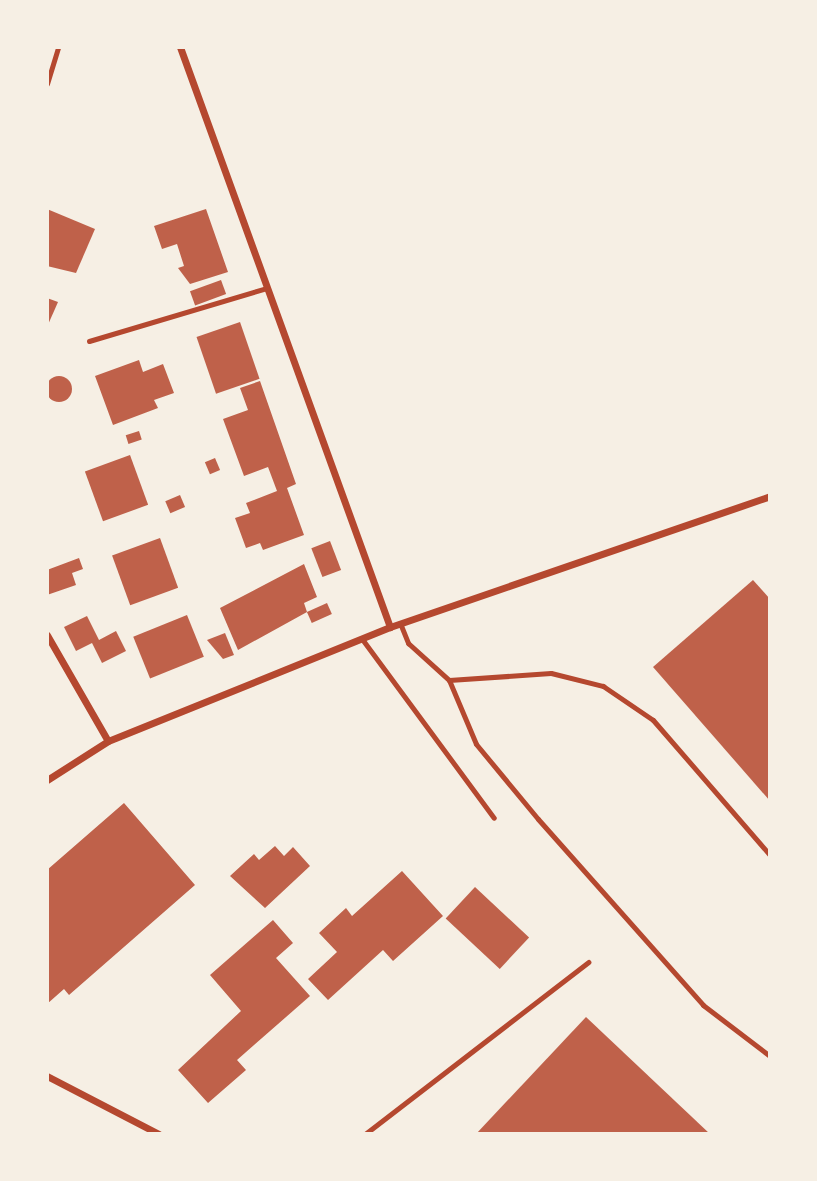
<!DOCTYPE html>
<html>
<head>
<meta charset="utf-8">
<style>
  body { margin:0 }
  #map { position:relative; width:817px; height:1181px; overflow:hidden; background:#f6efe4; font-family:Rubik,sans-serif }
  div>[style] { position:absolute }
  .building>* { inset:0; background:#bf614a; transform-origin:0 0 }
  .round { border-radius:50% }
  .path>* { height:4.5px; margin:-2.25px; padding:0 2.25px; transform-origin:2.25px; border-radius:2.25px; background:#b5482f }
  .service>* { height:5px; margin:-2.5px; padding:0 2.5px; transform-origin:2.5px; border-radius:2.5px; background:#b5482f }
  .minor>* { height:7px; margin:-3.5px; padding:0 3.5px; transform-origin:3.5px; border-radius:3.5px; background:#b5482f }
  span { translate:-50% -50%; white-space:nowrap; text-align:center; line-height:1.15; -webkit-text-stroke:6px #f6efe4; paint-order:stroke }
  .frame { position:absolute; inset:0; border:49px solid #f6efe4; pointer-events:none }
</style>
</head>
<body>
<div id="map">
  <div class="building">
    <div style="clip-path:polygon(47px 209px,95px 229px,76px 273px,47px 266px)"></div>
    <div style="clip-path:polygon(206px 209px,228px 272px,190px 284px,178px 268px,184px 266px,177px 244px,162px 249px,154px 226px)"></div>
    <div style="left:221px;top:280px;width:15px;height:33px;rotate:70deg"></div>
    <div style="clip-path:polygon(47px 298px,58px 302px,47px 327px)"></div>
    <div style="left:240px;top:322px;width:60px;height:46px;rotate:71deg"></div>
    <div style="clip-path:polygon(139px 360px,143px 372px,163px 364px,174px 393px,154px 400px,158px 408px,113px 425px,95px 376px)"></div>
    <div class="round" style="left:46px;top:376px;width:26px;height:26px"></div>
    <div style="clip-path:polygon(260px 381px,296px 484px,287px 488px,304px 535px,263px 550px,260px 543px,246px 548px,235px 518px,250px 513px,246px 503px,277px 491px,268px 467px,244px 476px,223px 419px,248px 410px,240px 388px)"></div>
    <div style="left:139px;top:431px;width:9px;height:14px;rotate:72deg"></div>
    <div style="left:130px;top:455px;width:53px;height:48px;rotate:70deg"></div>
    <div style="left:215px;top:458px;width:13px;height:11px;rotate:67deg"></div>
    <div style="left:180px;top:495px;width:13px;height:16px;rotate:67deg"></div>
    <div style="left:160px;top:538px;width:53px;height:51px;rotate:70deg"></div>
    <div style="left:330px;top:541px;width:31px;height:20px;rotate:69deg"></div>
    <div style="clip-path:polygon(79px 558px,83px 569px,72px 573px,76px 585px,47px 595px,47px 570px)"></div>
    <div style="clip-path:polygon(304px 564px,317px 597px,304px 603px,307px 612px,238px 650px,220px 608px)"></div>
    <div style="clip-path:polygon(753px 580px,770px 599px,770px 801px,653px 667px)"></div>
    <div style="left:327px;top:603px;width:12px;height:22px;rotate:66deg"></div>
    <div style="left:187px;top:615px;width:45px;height:58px;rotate:68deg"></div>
    <div style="clip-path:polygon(87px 616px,99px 640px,116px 631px,126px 651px,102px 663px,92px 643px,76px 651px,64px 627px)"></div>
    <div style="clip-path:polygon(225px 633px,234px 655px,223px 659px,207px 640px)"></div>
    <div style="clip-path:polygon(124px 803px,195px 885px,69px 995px,64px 989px,47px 1004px,47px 870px)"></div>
    <div style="clip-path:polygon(275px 846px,284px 856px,293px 847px,310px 866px,265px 908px,230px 876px,254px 854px,259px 860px)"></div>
    <div style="clip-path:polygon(402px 871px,443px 916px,393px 961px,383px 950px,328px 1000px,308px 979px,337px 952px,319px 933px,346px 908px,352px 916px)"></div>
    <div style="left:475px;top:887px;width:74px;height:43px;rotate:43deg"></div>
    <div style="clip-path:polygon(273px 920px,293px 943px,276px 958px,310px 996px,237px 1060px,246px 1070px,208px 1103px,178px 1070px,241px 1011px,210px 975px)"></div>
    <div style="clip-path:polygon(586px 1017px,710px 1134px,476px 1134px)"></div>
  </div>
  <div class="path">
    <div style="left:47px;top:84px;width:39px;rotate:-73deg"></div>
  </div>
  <div class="service">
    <div style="left:89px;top:341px;width:186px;rotate:-16.6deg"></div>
    <div style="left:400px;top:623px;width:22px;rotate:68deg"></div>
    <div style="left:408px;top:643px;width:55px;rotate:42.1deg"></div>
    <div style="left:449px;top:680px;width:69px;rotate:67.1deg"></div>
    <div style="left:476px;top:744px;width:97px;rotate:50.4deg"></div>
    <div style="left:538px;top:819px;width:249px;rotate:48.4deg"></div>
    <div style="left:703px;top:1005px;width:84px;rotate:37.3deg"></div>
    <div style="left:362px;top:639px;width:222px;rotate:53.6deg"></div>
    <div style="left:449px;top:680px;width:102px;rotate:-3.9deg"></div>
    <div style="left:551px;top:673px;width:54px;rotate:14deg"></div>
    <div style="left:603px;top:686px;width:60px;rotate:34.2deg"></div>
    <div style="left:653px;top:720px;width:179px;rotate:49.1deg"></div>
    <div style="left:365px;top:1134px;width:282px;rotate:-37.6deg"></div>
  </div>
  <div class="minor">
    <div style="left:180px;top:47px;width:617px;rotate:70.1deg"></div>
    <div style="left:47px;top:635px;width:122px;rotate:60.1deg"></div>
    <div style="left:47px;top:780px;width:72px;rotate:-32.6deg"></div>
    <div style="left:108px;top:741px;width:304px;rotate:-22deg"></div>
    <div style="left:390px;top:627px;width:402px;rotate:-19deg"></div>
    <div style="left:47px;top:1076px;width:126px;rotate:27.4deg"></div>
  </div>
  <div class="frame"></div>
</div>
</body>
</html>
